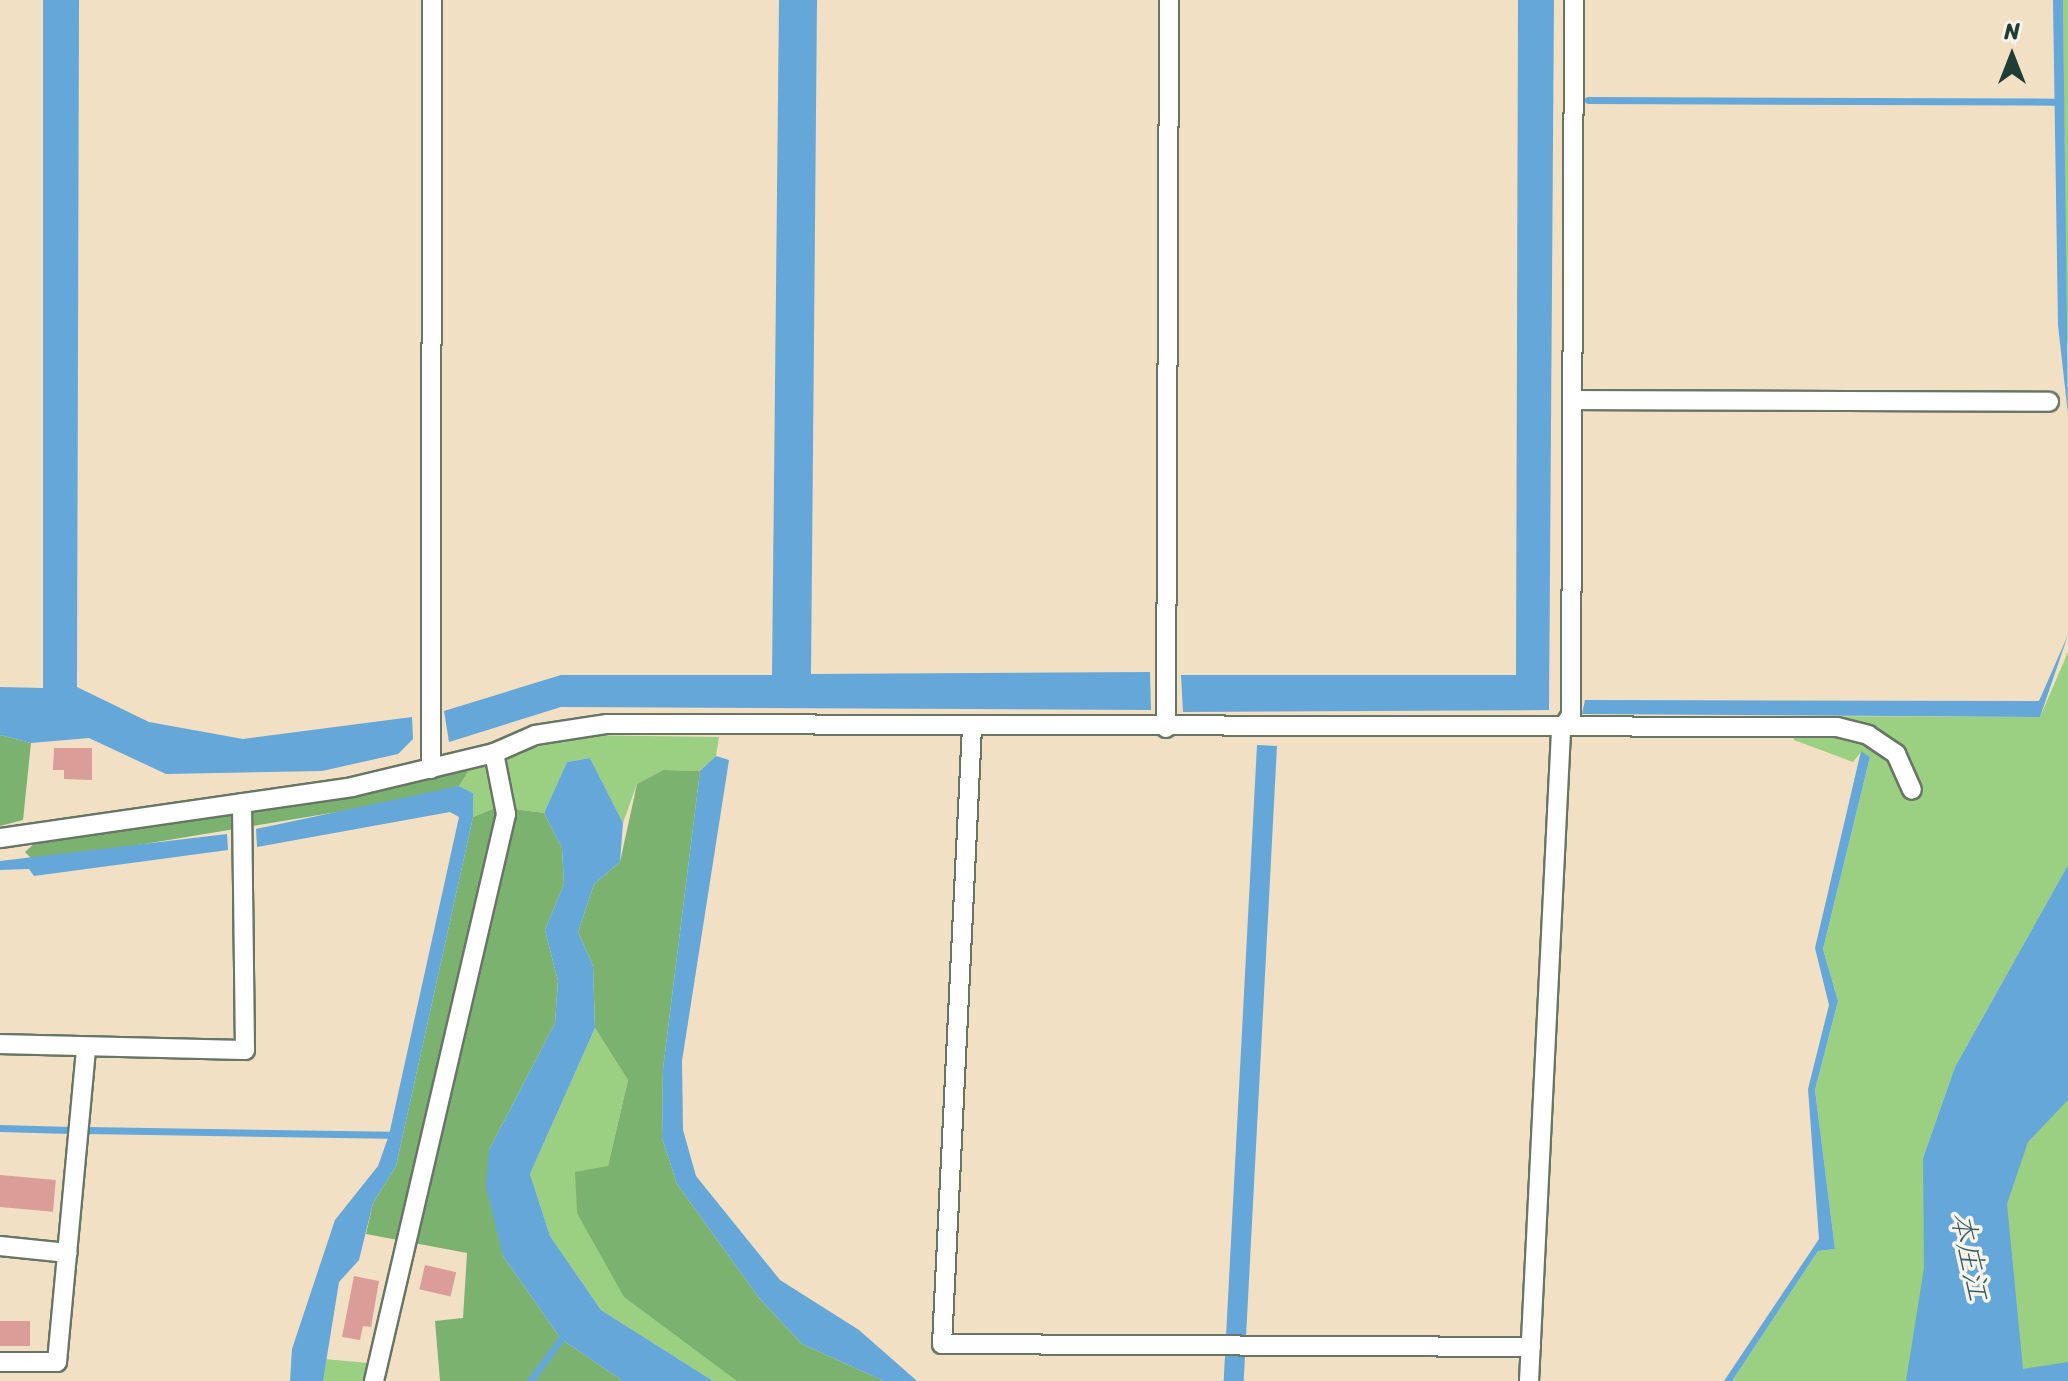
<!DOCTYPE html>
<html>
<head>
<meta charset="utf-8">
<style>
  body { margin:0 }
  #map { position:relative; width:2068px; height:1381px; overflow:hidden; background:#f1e0c4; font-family:Sriracha,"Klee One",sans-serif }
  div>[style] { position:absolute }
  .green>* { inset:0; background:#9bd082 }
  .forest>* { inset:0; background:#7cb270 }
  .water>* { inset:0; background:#64a7d8; transform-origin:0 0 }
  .stream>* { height:7px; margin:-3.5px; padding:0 3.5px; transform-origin:3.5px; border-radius:3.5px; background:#64a7d8 }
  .building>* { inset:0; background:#db9d97; transform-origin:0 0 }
  .roads { filter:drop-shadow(2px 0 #687666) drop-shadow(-2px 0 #687666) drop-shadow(0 2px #687666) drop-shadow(0 -2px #687666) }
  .minor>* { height:18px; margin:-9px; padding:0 9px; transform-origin:9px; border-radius:9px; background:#fff }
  span { translate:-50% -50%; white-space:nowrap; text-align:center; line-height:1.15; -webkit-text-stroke:7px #f7f3e8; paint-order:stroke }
  .water-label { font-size:30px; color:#345d65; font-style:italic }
  .north { position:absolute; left:1972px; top:16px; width:80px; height:80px; -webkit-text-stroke:6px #f7f3e8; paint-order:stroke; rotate:0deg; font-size:22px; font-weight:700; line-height:32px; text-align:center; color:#1f3d34 }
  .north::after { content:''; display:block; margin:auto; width:28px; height:36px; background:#1f3d34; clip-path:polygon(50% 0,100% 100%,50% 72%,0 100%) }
</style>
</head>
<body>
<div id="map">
  <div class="green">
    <div style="clip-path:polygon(2063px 0,2068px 0,2068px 347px,2066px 330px)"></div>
    <div style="clip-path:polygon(2068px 652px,2068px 865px,1955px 1067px,1923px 1158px,1933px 1381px,1732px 1381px,1818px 1251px,1835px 1249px,1815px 1090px,1838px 1001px,1823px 949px,1870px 757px,1861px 752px,1853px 762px,1794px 740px,1792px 716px,2040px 717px)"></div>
    <div style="clip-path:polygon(576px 735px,719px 737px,716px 756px,700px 771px,663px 770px,637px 784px,623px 823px,590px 758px,567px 762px,544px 813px,498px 807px,473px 817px,473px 793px,459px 786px,471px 767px)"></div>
    <div style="clip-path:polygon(595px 1028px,628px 1080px,608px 1166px,737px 1381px,713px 1381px,601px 1310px,550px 1236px,530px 1174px)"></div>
    <div style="clip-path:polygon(2068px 1056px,2068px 1370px,2003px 1381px,1987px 1198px)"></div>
    <div style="clip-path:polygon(324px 1359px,368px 1363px,363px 1381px,323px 1381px)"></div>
  </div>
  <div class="forest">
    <div style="clip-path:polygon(0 735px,31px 743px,23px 820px,0 826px)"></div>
    <div style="clip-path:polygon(471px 767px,459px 786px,410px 800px,35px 862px,25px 852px,37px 841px,405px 785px)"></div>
    <div style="clip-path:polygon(663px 770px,700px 771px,663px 1069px,662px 1138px,677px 1184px,759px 1298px,802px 1344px,884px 1381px,737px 1381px,624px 1297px,577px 1213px,575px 1172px,608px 1166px,628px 1080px,595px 1028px,593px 966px,578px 932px,594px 884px,620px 862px,637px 784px)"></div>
    <div style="clip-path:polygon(498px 807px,544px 813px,562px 848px,564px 884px,545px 930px,558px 981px,555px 1023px,489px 1150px,503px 1256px,561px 1339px,623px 1381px,440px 1381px,435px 1321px,463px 1318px,467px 1253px,366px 1234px,373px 1203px,396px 1166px,473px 817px)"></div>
  </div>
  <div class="water">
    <div style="clip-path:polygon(43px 0,79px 0,77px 687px,149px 722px,243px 739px,412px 717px,413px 739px,398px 754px,322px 771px,166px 774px,89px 738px,31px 743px,0 735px,0 687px,43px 688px)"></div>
    <div style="clip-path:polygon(779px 0,817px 0,811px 674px,1150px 672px,1151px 710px,561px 707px,449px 742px,444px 711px,561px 675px,772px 675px)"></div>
    <div style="clip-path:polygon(1518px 0,1554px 0,1549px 710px,1183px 712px,1181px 675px,1516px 675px)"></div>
    <div style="clip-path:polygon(2053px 0,2063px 0,2068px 414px,2058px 325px)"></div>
    <div style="clip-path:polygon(2068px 635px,2040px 717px,1582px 714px,1585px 700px,2039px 701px)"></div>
    <div style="left:1257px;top:745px;width:20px;height:637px;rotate:3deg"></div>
    <div style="clip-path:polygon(1861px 751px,1870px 757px,1823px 949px,1838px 1001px,1815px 1090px,1835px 1249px,1818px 1251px,1732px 1381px,1724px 1381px,1819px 1239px,1808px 1089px,1829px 1005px,1815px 948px)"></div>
    <div style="clip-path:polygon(716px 756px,729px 760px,682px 1061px,683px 1130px,696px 1176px,780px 1280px,859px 1330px,917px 1381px,884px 1381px,802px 1344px,759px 1298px,677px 1184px,662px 1138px,663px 1069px,700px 771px)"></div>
    <div style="clip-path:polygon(590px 758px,623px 823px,620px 862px,594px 884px,578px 932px,593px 966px,595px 1028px,530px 1174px,550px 1236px,601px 1310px,713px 1381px,623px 1381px,561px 1339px,503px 1256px,486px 1187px,489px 1150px,555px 1023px,558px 981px,545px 930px,564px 884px,562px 848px,544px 813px,567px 762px)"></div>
    <div style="clip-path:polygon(459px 786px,473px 793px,473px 817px,396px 1166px,373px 1203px,359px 1260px,339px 1282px,323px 1381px,290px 1381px,292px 1349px,335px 1220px,378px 1166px,389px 1135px,459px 817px,450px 812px,257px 847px,256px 829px)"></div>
    <div style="clip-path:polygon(227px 834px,228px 850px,34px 876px,29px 869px,0 870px,0 861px)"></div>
    <div style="clip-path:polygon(2068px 865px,2068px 1100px,2028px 1142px,2007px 1204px,2023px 1369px,2068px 1362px,2068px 1381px,1906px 1381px,1924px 1268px,1923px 1158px,1955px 1067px)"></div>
  </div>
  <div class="stream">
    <div style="left:1588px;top:100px;width:466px;rotate:0.2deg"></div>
    <div style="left:0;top:1128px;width:71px;rotate:1.6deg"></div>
    <div style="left:86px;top:1130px;width:303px;rotate:0.9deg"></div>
    <div style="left:530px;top:1381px;width:52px;rotate:-53.6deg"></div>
  </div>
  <div class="building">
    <div style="clip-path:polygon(54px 748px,92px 748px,92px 780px,64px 779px,64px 770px,53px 770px)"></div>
    <div style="left:0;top:1175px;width:56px;height:32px;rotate:5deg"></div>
    <div style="left:425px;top:1265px;width:32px;height:25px;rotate:13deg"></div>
    <div style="clip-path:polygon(354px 1276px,379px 1281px,371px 1327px,363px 1326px,360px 1340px,342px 1337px)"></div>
    <div style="left:0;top:1321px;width:30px;height:25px"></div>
  </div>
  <div class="roads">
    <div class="minor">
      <div style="left:1572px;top:400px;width:477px;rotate:0.2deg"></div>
      <div style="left:972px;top:727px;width:618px;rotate:92.78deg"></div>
      <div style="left:942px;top:1344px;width:589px;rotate:0.29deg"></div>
      <div style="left:1166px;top:728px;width:728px;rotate:-89.76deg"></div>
      <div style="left:431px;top:769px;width:769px;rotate:-89.93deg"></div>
      <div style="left:0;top:838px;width:356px;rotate:-8.2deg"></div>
      <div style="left:352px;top:787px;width:146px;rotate:-13.5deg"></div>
      <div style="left:494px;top:753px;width:45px;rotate:-23.7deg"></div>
      <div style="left:535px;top:735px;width:73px;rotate:-8.7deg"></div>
      <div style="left:607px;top:724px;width:1230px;rotate:0.14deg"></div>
      <div style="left:1837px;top:727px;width:32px;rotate:14deg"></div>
      <div style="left:1868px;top:735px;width:34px;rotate:34deg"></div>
      <div style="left:1896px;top:754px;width:39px;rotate:66deg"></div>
      <div style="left:0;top:1044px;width:245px;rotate:1.4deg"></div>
      <div style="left:245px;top:1050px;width:247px;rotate:-90.7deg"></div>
      <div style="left:0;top:1246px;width:68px;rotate:5.9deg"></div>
      <div style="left:0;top:1362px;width:57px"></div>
      <div style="left:57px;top:1362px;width:315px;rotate:-84.7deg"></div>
      <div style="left:374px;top:1381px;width:582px;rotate:-76.89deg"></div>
      <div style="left:506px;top:814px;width:62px;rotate:-101.1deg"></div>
      <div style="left:1529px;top:1381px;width:651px;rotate:-87.18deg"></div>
      <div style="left:1561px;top:731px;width:19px;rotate:-58deg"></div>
      <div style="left:1571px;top:715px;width:715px;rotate:-89.76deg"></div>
    </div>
  </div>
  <div class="water-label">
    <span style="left:1970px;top:1256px;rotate:79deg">本庄江</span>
  </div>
  <div class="north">N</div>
</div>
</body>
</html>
